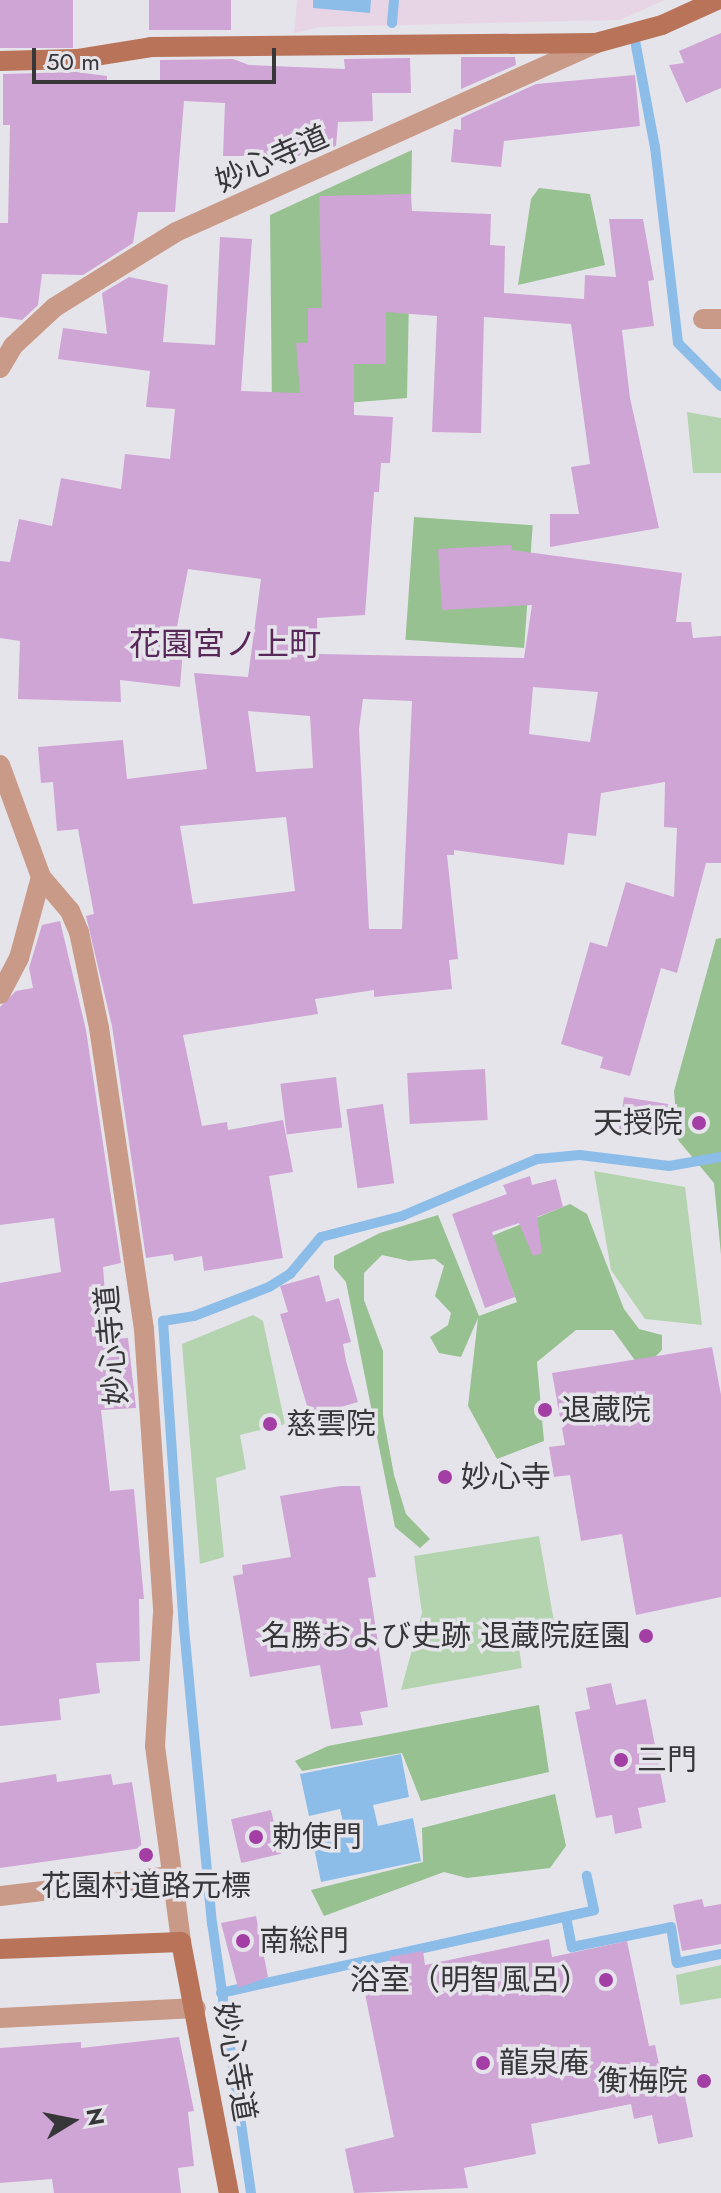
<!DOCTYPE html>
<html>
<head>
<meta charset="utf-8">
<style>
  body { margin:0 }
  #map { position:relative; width:721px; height:2193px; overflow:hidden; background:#e6e4eb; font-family:Jost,"Noto Sans JP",sans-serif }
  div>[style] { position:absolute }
  .education>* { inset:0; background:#e7d5e6 }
  .green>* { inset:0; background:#b4d3af }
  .forest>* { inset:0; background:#97c191; transform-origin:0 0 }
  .water>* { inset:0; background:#8cbde8 }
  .stream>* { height:10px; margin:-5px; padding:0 5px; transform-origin:5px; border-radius:5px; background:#8cbde8 }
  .building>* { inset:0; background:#cfa5d5; transform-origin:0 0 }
  .street>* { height:20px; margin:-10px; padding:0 10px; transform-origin:10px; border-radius:10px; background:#c99a87 }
  .secondary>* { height:20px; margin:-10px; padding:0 10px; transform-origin:10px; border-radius:10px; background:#b87358 }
  .dots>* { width:22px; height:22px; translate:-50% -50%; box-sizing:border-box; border:4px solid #e6e4eb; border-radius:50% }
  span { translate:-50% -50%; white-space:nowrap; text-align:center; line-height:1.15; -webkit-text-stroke:7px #e6e4eb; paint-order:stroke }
  .street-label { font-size:30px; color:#373639 }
  .poi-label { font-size:30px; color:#373639 }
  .right { translate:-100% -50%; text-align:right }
  .left { translate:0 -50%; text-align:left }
  .neighbourhood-label { font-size:32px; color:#582859 }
  .north { position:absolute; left:32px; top:2081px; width:80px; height:80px; -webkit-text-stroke:6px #e6e4eb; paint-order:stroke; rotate:80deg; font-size:22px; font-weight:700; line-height:32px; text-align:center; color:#373639 }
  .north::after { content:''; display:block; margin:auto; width:28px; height:36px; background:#373639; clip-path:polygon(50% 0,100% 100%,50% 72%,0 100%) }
  .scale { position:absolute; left:32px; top:48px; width:244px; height:36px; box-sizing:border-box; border:4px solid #373639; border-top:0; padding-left:10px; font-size:24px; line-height:28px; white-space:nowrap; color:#373639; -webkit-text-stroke:6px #e6e4eb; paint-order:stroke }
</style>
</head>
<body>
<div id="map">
  <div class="education">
    <div style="clip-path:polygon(297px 0,665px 0,620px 20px,320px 27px,294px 33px)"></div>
  </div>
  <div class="green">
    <div style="clip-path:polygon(687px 412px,721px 418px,721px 473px,693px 473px)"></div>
    <div style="clip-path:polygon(594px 1171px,685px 1187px,702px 1325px,645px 1319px,611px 1270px)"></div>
    <div style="clip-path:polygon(253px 1315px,263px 1321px,285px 1424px,240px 1435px,246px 1469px,216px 1478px,224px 1557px,200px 1564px,182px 1344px)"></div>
    <div style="clip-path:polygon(539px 1536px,557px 1639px,519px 1647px,522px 1668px,401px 1690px,422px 1613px,414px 1556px)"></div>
    <div style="clip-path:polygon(721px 1965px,721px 1998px,680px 2005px,676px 1975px)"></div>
  </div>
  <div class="forest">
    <div style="clip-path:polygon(412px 150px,407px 398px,272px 409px,270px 215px)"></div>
    <div style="clip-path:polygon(539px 188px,590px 194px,605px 265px,518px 285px,531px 199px)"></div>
    <div style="left:414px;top:517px;width:119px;height:123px;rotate:4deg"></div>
    <div style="clip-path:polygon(721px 938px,721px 1255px,714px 1183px,678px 1140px,674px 1091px,716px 939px)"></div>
    <div style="clip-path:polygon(570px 1204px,587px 1214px,624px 1309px,639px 1329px,662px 1335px,662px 1350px,642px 1370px,613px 1330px,576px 1330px,537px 1362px,544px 1441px,497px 1459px,468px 1406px,478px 1318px,461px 1357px,439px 1353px,430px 1337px,448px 1325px,451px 1313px,435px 1296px,444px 1266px,435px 1259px,409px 1261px,382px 1255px,364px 1273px,364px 1300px,383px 1351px,383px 1415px,394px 1475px,406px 1514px,430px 1539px,420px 1548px,395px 1527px,346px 1282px,334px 1268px,334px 1256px,380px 1233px,438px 1215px,479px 1316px,517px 1302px,492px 1236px)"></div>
    <div style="clip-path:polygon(539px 1705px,549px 1772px,421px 1801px,402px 1753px,302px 1771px,295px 1761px,328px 1746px)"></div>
    <div style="clip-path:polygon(555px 1794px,566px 1846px,550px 1868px,467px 1878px,444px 1872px,324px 1916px,311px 1890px,423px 1862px,422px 1828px)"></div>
  </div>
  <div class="water">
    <div style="clip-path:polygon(313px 0,371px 0,370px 13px,313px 8px)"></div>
    <div style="clip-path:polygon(401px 1754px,409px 1797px,373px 1805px,378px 1826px,413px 1818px,421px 1861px,321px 1882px,312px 1838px,345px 1831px,340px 1809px,309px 1816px,300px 1774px)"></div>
  </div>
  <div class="stream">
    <div style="left:392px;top:23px;width:23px;rotate:-85deg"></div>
    <div style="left:633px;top:30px;width:119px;rotate:79.4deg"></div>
    <div style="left:655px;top:147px;width:197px;rotate:83.3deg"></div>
    <div style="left:678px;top:343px;width:61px;rotate:45deg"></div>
    <div style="left:566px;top:1917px;width:31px;rotate:79deg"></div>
    <div style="left:572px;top:1947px;width:101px;rotate:-11.4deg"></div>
    <div style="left:671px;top:1927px;width:36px;rotate:81deg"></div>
    <div style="left:677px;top:1963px;width:45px;rotate:-11.6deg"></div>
    <div style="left:221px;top:1993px;width:382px;rotate:-12.5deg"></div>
    <div style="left:594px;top:1910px;width:35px;rotate:-102deg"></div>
    <div style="left:251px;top:2193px;width:272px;rotate:-98.2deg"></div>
    <div style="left:212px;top:1924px;width:296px;rotate:-95.4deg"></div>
    <div style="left:184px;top:1629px;width:309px;rotate:-93.9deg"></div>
    <div style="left:163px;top:1321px;width:31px;rotate:-9deg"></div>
    <div style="left:194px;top:1316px;width:80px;rotate:-21.1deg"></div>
    <div style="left:269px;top:1287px;width:25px;rotate:-32deg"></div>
    <div style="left:290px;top:1274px;width:48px;rotate:-50deg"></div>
    <div style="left:321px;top:1237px;width:84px;rotate:-14.5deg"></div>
    <div style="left:402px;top:1216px;width:147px;rotate:-22.9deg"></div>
    <div style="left:537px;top:1159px;width:43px;rotate:-5.3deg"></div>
    <div style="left:580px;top:1155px;width:90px;rotate:7deg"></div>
    <div style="left:669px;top:1166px;width:53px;rotate:-9.8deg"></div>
  </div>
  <div class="building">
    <div style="left:0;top:0;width:73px;height:48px"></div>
    <div style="left:149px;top:0;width:82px;height:30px"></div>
    <div style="clip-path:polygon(721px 33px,721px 88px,686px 103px,669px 65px,684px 63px,679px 51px)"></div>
    <div style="clip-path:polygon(461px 57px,515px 57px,516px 65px,461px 89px)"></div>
    <div style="clip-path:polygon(410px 58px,411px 93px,372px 93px,373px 121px,338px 122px,336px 146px,313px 156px,223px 156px,225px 103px,184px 101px,175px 212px,138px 212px,133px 243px,83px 275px,42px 274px,38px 305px,22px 320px,0 317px,0 223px,8px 223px,10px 125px,3px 125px,3px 74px,76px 72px,107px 76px,107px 83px,160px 84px,160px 60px,233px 59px,249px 65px,345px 69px,344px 59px)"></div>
    <div style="clip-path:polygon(635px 75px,640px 126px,504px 141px,501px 167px,451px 162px,454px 129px,461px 130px,461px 118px,536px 84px)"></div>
    <div style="clip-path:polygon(evenodd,411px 194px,412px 211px,491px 214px,490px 245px,505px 246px,504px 293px,584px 299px,585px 275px,616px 277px,609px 219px,643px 219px,654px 280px,648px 281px,654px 326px,622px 330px,630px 398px,659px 528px,550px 547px,550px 514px,579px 514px,571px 467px,590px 464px,571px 324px,484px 317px,481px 433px,432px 432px,437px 316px,386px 312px,386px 364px,354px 364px,354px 415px,393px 417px,390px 463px,381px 463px,379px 492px,374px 492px,365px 615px,317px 618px,318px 654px,524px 658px,532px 605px,442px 610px,438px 549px,511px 545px,512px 550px,682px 573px,676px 622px,691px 622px,693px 638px,721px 636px,721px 863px,706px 863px,677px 973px,661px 968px,630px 1076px,600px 1068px,603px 1057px,561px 1044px,590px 942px,607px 947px,626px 882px,674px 897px,677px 828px,664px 827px,665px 782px,601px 793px,596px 836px,568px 833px,564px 865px,454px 850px,454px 855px,447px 855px,458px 959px,449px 960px,452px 989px,374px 997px,374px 990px,315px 999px,318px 1014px,183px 1035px,202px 1126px,227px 1122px,228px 1130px,283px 1120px,293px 1172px,269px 1176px,283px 1258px,204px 1271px,202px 1256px,174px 1261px,173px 1254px,146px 1258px,112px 1026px,86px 916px,94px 914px,78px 829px,57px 831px,53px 782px,41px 783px,38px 747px,123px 740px,127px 779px,207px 769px,194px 673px,248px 677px,261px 579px,188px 569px,175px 637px,184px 638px,180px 687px,120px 680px,121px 702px,18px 699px,20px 641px,0 638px,0 561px,10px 562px,19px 519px,52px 526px,61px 478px,121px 489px,125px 454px,170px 459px,175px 409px,146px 407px,150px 371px,58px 359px,63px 328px,107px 334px,102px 293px,129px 277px,168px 285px,163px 342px,215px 345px,220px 237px,252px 239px,241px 391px,300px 393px,296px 343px,308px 343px,308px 308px,322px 308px,319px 196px,411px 194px,533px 687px,598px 692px,590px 742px,529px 734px,533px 687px,411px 194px,363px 699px,412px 701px,402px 929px,369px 929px,359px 729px,363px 699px,411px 194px,248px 711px,310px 716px,313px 768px,256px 772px,248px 711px,411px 194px,286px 817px,295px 891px,193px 904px,180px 826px,286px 817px)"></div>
    <div style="clip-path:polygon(60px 921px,86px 1030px,121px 1263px,103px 1267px,105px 1293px,111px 1339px,128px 1338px,136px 1408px,101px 1410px,110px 1491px,134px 1489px,144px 1599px,139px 1599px,140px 1661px,96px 1663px,100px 1693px,59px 1699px,61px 1720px,0 1726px,0 1283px,61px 1272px,54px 1218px,0 1225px,0 1007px,16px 991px,33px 988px,29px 968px,42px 925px)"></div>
    <div style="left:485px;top:1069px;width:51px;height:78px;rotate:87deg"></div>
    <div style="left:336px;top:1077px;width:51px;height:56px;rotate:83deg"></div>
    <div style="left:624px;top:1097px;width:46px;height:34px;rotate:9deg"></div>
    <div style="left:383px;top:1104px;width:80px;height:37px;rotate:82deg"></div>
    <div style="clip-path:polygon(530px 1176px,532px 1185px,556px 1179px,563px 1207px,537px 1217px,542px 1253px,533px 1256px,519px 1223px,492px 1232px,515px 1297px,485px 1308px,452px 1214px,507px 1194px,503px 1185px)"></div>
    <div style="clip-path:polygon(319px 1275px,326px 1302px,339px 1298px,351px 1342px,343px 1344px,346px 1361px,358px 1402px,310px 1416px,280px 1314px,288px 1312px,280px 1286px)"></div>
    <div style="clip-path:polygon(712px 1347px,721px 1395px,721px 1597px,636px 1615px,622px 1534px,581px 1541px,570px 1475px,554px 1477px,549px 1447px,565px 1445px,552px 1373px)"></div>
    <div style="clip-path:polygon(340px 1486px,360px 1486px,376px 1577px,368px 1578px,388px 1707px,360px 1712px,363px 1725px,331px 1729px,320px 1665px,250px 1677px,233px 1576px,243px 1574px,242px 1565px,291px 1557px,280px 1496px)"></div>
    <div style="clip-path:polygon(611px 1683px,616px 1705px,646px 1699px,666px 1802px,638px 1808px,642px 1828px,615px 1834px,612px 1815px,596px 1818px,575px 1712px,590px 1709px,586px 1688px)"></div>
    <div style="clip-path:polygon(56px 1774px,57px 1782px,111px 1774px,113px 1785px,132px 1782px,142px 1848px,0 1868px,0 1783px)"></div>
    <div style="left:271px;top:1810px;width:45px;height:41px;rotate:77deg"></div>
    <div style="clip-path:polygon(702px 1899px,704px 1907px,721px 1904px,721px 1944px,682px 1951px,673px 1905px)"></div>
    <div style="clip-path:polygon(256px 1916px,268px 1977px,238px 1988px,221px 1923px)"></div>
    <div style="clip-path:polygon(549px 1939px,552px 1957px,627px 1941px,649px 2046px,655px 2045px,662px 2079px,681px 2075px,693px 2137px,658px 2144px,652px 2115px,634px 2119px,631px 2104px,531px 2124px,536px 2154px,464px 2168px,468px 2188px,354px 2193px,345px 2149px,394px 2137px,362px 1979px,392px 1973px,389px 1957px,423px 1951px,425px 1965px)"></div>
    <div style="clip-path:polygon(179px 2037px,194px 2111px,188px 2112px,194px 2166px,178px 2168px,181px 2193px,54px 2193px,52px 2179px,0 2183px,0 2048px,81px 2042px,81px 2048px)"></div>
  </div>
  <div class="street">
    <div style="left:703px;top:319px;width:18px"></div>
    <div style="left:0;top:368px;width:26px;rotate:-59deg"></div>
    <div style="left:13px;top:346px;width:57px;rotate:-42.9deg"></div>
    <div style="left:55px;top:307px;width:142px;rotate:-31.8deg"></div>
    <div style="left:176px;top:232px;width:461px;rotate:-24.2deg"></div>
    <div style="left:0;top:765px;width:119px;rotate:69.9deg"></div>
    <div style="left:41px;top:877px;width:45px;rotate:49.5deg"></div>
    <div style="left:70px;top:911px;width:23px;rotate:67deg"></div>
    <div style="left:79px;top:932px;width:98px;rotate:78.2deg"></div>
    <div style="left:99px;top:1028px;width:305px;rotate:81.5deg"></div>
    <div style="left:144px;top:1330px;width:283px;rotate:86.1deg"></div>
    <div style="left:163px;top:1612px;width:134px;rotate:93.4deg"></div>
    <div style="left:155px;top:1746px;width:198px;rotate:82.4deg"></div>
    <div style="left:0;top:994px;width:41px;rotate:-62.2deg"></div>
    <div style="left:19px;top:958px;width:84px;rotate:-74.8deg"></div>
    <div style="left:0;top:1896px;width:172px;rotate:-6.7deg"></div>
    <div style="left:0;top:2018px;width:196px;rotate:-2.9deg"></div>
  </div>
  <div class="secondary">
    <div style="left:0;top:61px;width:77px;rotate:-1.5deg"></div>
    <div style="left:77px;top:59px;width:75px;rotate:-9.2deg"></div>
    <div style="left:151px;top:47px;width:445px;rotate:-0.5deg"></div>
    <div style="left:596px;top:43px;width:68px;rotate:-15.3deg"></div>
    <div style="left:662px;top:25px;width:60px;rotate:-24.4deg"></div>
    <div style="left:0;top:1949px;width:181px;rotate:-2.2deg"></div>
    <div style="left:181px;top:1942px;width:256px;rotate:79.2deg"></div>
  </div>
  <div class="dots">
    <div style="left:699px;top:1123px;background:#a23ea4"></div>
    <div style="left:545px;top:1410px;background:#a23ea4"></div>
    <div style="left:270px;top:1424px;background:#a23ea4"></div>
    <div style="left:445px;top:1477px;background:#a23ea4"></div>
    <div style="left:646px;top:1636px;background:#a23ea4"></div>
    <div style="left:621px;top:1760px;background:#a23ea4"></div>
    <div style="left:256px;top:1837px;background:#a23ea4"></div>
    <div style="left:146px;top:1855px;background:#a23ea4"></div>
    <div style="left:243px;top:1941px;background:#a23ea4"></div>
    <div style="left:606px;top:1980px;background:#a23ea4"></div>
    <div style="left:483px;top:2063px;background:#a23ea4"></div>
    <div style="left:704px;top:2081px;background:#a23ea4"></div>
  </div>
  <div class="street-label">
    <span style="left:272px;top:159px;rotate:-24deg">妙心寺道</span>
    <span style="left:112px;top:1345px;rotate:-95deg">妙心寺道</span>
    <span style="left:235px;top:2062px;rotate:80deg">妙心寺道</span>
  </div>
  <div class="poi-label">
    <span class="right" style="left:683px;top:1123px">天授院</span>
    <span class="left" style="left:561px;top:1410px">退蔵院</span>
    <span class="left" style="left:286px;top:1424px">慈雲院</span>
    <span class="left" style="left:461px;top:1477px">妙心寺</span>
    <span class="right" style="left:630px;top:1636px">名勝および史跡 退蔵院庭園</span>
    <span class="left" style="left:637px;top:1760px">三門</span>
    <span class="left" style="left:272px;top:1837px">勅使門</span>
    <span style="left:146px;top:1886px">花園村道路元標</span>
    <span class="left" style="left:259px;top:1941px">南総門</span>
    <span class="right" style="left:590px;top:1980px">浴室（明智風呂）</span>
    <span class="left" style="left:499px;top:2063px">龍泉庵</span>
    <span class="right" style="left:688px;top:2081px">衡梅院</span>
  </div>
  <div class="neighbourhood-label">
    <span style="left:225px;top:644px">花園宮ノ上町</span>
  </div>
  <div class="north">N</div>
  <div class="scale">50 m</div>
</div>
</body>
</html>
